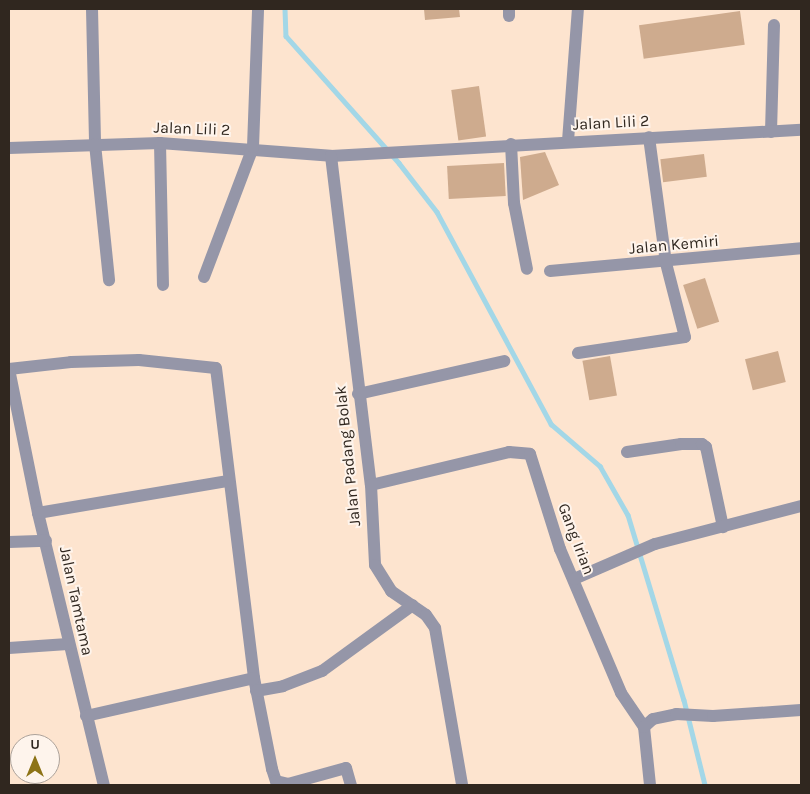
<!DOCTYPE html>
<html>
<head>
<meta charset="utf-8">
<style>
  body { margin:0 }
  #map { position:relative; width:810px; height:794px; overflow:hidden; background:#fde4cf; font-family:Karla,sans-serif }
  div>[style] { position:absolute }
  .stream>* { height:4.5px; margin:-2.25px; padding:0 2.25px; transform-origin:2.25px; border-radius:2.25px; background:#a3d7e7 }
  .building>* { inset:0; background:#ceab8e; transform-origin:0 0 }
  .minor>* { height:12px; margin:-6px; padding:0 6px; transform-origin:6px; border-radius:6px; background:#9596a8 }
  span { translate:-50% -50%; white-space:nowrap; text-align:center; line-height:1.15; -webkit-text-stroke:4px #fef4ec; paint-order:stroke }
  .street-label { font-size:16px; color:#30271f }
  .frame { position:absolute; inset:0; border:10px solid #30271f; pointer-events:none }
  .north { position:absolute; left:10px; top:734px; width:50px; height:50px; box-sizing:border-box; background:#fef4ec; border:1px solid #aca29a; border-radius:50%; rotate:0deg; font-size:14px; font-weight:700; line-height:20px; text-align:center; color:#30271f }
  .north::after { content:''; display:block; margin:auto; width:18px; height:22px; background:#8d7316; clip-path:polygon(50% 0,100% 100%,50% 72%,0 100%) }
</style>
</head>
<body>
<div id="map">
  <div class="stream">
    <div style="left:285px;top:9px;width:27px;rotate:88deg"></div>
    <div style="left:286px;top:36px;width:170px;rotate:48.3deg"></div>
    <div style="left:399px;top:163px;width:62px;rotate:52.2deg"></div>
    <div style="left:437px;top:212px;width:241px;rotate:61.7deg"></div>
    <div style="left:551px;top:424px;width:65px;rotate:40.6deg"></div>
    <div style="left:600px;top:466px;width:56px;rotate:60.3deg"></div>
    <div style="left:628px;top:515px;width:193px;rotate:73.2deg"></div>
    <div style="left:684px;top:700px;width:88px;rotate:76.1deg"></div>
  </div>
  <div class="building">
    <div style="clip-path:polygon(424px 9px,459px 9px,460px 17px,425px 20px)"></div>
    <div style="left:740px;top:11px;width:34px;height:102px;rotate:82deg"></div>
    <div style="left:479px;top:86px;width:51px;height:28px;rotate:82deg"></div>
    <div style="clip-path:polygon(545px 152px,559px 185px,523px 200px,520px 157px)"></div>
    <div style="left:704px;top:154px;width:23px;height:44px;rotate:83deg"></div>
    <div style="left:504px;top:163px;width:33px;height:57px;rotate:87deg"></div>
    <div style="left:705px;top:278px;width:46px;height:23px;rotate:72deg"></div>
    <div style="left:778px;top:351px;width:32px;height:34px;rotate:76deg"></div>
    <div style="left:610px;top:356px;width:40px;height:28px;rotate:80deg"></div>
  </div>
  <div class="minor">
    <div style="left:92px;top:9px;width:135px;rotate:88.7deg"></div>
    <div style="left:95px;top:144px;width:137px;rotate:84.1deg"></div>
    <div style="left:509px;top:9px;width:7px;rotate:90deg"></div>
    <div style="left:771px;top:132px;width:107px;rotate:-88.4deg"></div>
    <div style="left:568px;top:141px;width:132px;rotate:-85.7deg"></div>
    <div style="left:160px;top:143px;width:142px;rotate:88.8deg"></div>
    <div style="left:511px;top:144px;width:59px;rotate:87.1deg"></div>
    <div style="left:514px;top:203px;width:67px;rotate:78.9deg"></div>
    <div style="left:9px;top:148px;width:151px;rotate:-1.9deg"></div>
    <div style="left:160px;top:143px;width:171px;rotate:4.3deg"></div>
    <div style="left:331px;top:156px;width:471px;rotate:-3.2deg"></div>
    <div style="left:331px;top:156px;width:331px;rotate:83.1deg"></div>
    <div style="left:371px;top:485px;width:80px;rotate:87.1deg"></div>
    <div style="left:375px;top:565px;width:31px;rotate:58deg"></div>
    <div style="left:391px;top:591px;width:42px;rotate:34.4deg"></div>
    <div style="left:426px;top:615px;width:16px;rotate:55deg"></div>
    <div style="left:435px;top:628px;width:159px;rotate:80.2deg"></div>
    <div style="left:550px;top:271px;width:252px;rotate:-5.2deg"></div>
    <div style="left:204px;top:277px;width:139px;rotate:-69.3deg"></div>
    <div style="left:253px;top:147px;width:138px;rotate:-87.9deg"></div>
    <div style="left:578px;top:353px;width:108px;rotate:-8.5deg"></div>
    <div style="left:685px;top:337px;width:76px;rotate:-104.4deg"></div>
    <div style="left:666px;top:263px;width:127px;rotate:-97.7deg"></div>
    <div style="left:9px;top:369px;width:62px;rotate:-6.4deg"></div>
    <div style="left:71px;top:362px;width:68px;rotate:-1.7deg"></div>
    <div style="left:139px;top:360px;width:77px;rotate:5.9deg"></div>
    <div style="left:216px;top:368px;width:312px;rotate:83deg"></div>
    <div style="left:254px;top:678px;width:93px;rotate:78.8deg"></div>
    <div style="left:272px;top:769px;width:13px;rotate:72deg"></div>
    <div style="left:276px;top:781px;width:12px;rotate:14deg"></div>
    <div style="left:288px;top:784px;width:60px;rotate:-15.4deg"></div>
    <div style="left:346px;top:768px;width:18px;rotate:74deg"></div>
    <div style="left:9px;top:369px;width:147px;rotate:78.6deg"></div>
    <div style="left:38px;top:513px;width:280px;rotate:76.4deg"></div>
    <div style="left:358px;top:394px;width:150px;rotate:-12.7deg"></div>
    <div style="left:627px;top:452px;width:55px;rotate:-8.4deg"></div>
    <div style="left:681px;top:444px;width:21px"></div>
    <div style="left:702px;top:444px;width:5px;rotate:37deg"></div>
    <div style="left:706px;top:447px;width:82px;rotate:78deg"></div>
    <div style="left:371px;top:485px;width:142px;rotate:-13.4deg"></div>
    <div style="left:509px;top:452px;width:21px;rotate:5deg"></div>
    <div style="left:530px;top:454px;width:100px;rotate:72.5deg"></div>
    <div style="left:560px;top:549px;width:156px;rotate:67deg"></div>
    <div style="left:621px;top:693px;width:41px;rotate:55.9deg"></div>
    <div style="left:644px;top:727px;width:58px;rotate:84.1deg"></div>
    <div style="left:38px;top:513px;width:193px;rotate:-9.6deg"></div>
    <div style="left:9px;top:542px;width:37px;rotate:-2deg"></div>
    <div style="left:574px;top:579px;width:88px;rotate:-23.4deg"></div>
    <div style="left:655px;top:544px;width:151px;rotate:-14.6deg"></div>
    <div style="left:9px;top:648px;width:59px;rotate:-3.9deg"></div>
    <div style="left:256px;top:691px;width:27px;rotate:-10deg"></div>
    <div style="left:283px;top:686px;width:42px;rotate:-21deg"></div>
    <div style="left:322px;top:671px;width:112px;rotate:-36deg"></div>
    <div style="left:86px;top:716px;width:172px;rotate:-12.7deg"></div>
    <div style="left:644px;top:727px;width:12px;rotate:-42deg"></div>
    <div style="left:653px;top:719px;width:24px;rotate:-12deg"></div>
    <div style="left:676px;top:714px;width:37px;rotate:3deg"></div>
    <div style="left:713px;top:716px;width:88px;rotate:-3.9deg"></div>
  </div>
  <div class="street-label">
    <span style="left:611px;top:123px;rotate:-3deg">Jalan Lili 2</span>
    <span style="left:192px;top:129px;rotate:2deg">Jalan Lili 2</span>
    <span style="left:674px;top:245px;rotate:-5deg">Jalan Kemiri</span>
    <span style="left:348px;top:456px;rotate:-96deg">Jalan Padang Bolak</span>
    <span style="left:576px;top:539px;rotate:69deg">Gang Irian</span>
    <span style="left:76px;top:601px;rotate:78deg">Jalan Tamtama</span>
  </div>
  <div class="frame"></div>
  <div class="north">U</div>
</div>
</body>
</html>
